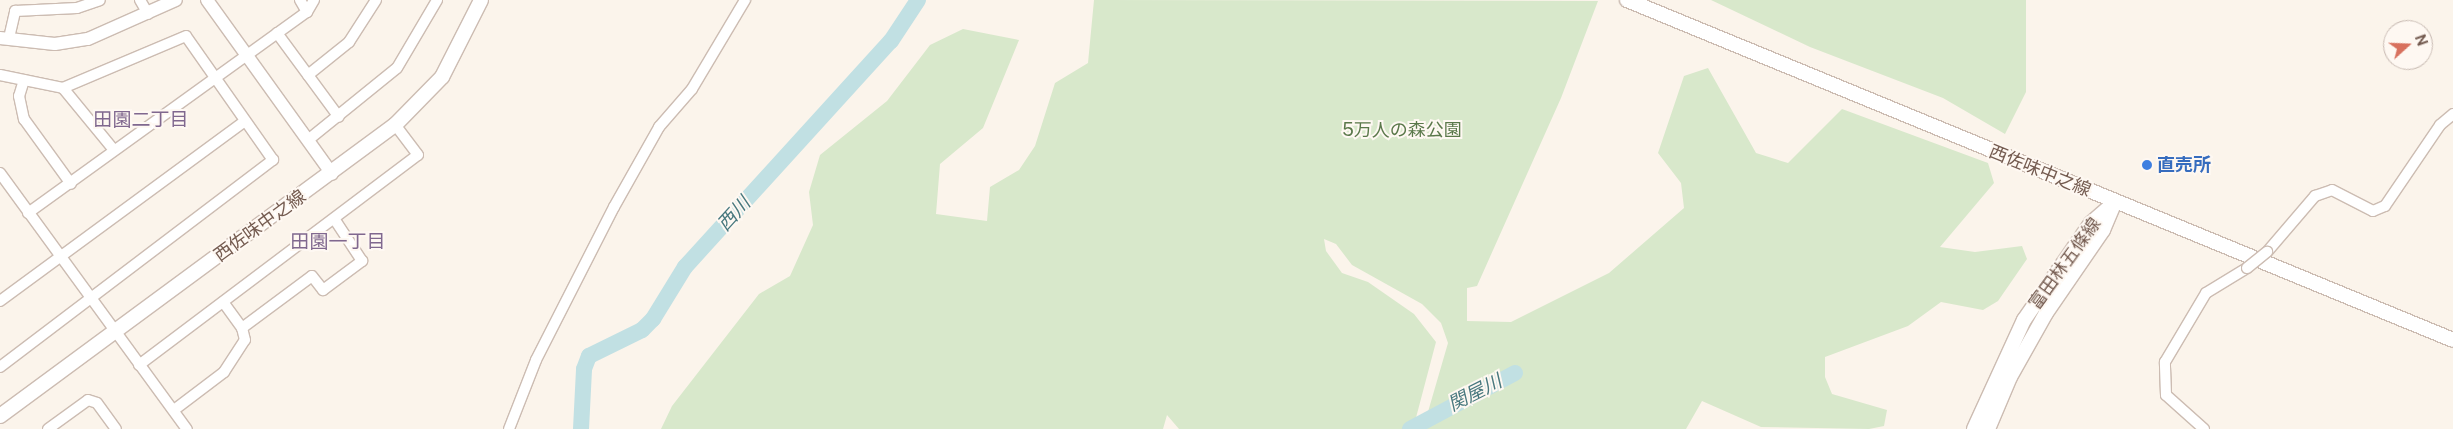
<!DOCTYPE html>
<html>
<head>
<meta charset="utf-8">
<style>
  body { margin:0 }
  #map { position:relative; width:2453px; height:429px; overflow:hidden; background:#fbf4eb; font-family:"Public Sans","Noto Sans JP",sans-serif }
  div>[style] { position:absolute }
  .green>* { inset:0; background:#d8e8cb }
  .river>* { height:16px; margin:-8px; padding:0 8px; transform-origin:8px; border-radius:8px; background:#c1e0e3 }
  .roads { filter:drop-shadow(1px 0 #ccbcb2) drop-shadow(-1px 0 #ccbcb2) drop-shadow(0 1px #ccbcb2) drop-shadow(0 -1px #ccbcb2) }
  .minor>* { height:10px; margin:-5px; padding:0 5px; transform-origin:5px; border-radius:5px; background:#fff }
  .tertiary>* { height:12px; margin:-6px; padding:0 6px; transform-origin:6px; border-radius:6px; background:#fff }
  .secondary>* { height:14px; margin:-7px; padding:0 7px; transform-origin:7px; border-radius:7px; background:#fff }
  .bridges { filter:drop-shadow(1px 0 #ccbcb2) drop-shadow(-1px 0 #ccbcb2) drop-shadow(0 1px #ccbcb2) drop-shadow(0 -1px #ccbcb2) }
  .minor-bridge>* { height:10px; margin:-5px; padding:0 5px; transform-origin:5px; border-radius:5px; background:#fff }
  .dots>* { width:14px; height:14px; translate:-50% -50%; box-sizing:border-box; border:2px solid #fef8f2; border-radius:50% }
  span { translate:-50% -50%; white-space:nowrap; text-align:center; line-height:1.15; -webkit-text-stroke:4px #fef8f2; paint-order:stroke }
  .park-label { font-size:18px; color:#5a784a }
  .shop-label { font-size:18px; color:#366cbe; font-weight:700 }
  .left { translate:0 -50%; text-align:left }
  .street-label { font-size:18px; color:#745b50 }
  .neighbourhood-label { font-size:19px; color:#80688f }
  .water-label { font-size:19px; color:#48787e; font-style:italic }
  .north { position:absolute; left:2383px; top:20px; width:50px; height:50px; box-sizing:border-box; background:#fef8f2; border:1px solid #c7b9b1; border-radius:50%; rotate:70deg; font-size:14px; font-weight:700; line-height:20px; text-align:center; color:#745b50 }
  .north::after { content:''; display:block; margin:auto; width:18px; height:22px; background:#d8715e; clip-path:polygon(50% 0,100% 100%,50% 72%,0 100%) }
</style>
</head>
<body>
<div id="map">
  <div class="green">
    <div style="clip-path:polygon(1094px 0,1598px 1px,1561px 98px,1477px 286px,1467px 288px,1467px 321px,1511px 322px,1609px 273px,1684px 208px,1681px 183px,1658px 153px,1684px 76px,1708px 68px,1756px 153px,1788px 163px,1842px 109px,1988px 163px,1994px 183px,1940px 247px,1975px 252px,2022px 246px,2027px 259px,1998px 301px,1983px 310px,1941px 302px,1908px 326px,1825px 357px,1825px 377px,1832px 394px,1887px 410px,1884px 426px,1869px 429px,1761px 427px,1702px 401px,1686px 429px,1423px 429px,1448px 343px,1441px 323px,1422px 304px,1352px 265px,1336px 244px,1324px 239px,1326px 251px,1342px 273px,1368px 282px,1414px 314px,1436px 342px,1413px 429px,1179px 429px,1167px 415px,1163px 429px,661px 429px,672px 406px,759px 294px,790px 276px,813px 225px,809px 192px,820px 155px,887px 101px,930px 45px,963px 29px,1019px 40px,983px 128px,940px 164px,936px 214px,987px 221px,990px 187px,1019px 170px,1035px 146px,1055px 83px,1088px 63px)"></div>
    <div style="clip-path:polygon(1711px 0,2026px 0,2026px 92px,2005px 134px,1943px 98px,1810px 47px)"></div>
  </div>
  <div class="river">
    <div style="left:581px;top:429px;width:60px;rotate:-87.1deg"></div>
    <div style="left:584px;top:369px;width:14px;rotate:-69deg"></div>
    <div style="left:589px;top:356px;width:59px;rotate:-26.1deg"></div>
    <div style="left:642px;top:330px;width:16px;rotate:-45deg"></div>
    <div style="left:653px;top:319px;width:61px;rotate:-58.4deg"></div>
    <div style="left:685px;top:267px;width:306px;rotate:-47.7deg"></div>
    <div style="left:891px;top:41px;width:49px;rotate:-56.6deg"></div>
    <div style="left:1410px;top:429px;width:119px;rotate:-28.1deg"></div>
  </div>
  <div class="roads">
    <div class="minor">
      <div style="left:140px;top:0;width:16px;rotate:60deg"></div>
      <div style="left:300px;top:0;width:14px;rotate:60deg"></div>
      <div style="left:277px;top:33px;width:104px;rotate:53.6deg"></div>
      <div style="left:9px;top:38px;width:28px;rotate:-77deg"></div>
      <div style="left:15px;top:11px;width:62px;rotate:-2.8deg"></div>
      <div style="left:77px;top:8px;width:24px;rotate:-19deg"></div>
      <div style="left:0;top:75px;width:64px;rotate:11.7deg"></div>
      <div style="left:63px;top:88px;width:80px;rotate:50.6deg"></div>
      <div style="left:308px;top:75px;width:53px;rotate:-38.8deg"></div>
      <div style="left:349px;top:42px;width:50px;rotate:-57.3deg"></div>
      <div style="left:24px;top:80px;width:17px;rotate:107deg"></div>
      <div style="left:19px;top:96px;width:24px;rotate:78deg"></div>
      <div style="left:24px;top:119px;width:80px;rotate:54.1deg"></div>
      <div style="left:308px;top:140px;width:114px;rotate:-39deg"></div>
      <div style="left:397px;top:68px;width:79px;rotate:-59.5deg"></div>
      <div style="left:0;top:173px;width:317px;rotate:53.9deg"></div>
      <div style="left:28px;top:213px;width:344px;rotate:-35.8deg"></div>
      <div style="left:307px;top:12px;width:14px;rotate:-60deg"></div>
      <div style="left:2267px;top:252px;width:74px;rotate:-49.4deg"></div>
      <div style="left:2315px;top:196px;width:18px;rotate:-19deg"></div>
      <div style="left:2332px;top:190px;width:46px;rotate:27.1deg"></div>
      <div style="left:2373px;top:211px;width:13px;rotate:-23deg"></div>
      <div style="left:2385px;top:206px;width:98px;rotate:-55.8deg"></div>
      <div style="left:2440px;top:125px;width:17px;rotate:-40deg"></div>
      <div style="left:0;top:301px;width:304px;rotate:-36.3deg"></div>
      <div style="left:242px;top:328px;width:87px;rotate:-36.6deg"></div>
      <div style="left:312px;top:276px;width:18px;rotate:52deg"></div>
      <div style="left:323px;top:290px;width:49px;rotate:-36.6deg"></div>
      <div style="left:362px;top:261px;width:49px;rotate:-123.4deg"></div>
      <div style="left:139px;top:365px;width:349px;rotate:-37deg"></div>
      <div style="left:418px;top:155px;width:38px;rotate:-127deg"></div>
      <div style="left:0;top:367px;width:343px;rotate:-37.2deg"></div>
      <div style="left:273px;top:160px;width:151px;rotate:-125.1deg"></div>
      <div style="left:186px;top:36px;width:134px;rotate:157.1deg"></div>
      <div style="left:174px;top:410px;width:63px;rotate:-37.2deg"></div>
      <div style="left:224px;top:372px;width:38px;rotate:-57deg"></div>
      <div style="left:245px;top:340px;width:12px;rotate:-104deg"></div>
      <div style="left:242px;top:328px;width:32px;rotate:-126deg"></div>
      <div style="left:48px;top:429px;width:49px;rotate:-35.9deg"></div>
      <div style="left:88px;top:400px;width:9px;rotate:18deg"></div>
      <div style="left:97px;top:403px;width:32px;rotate:54deg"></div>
      <div style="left:509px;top:429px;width:74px;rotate:-68.6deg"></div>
      <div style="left:536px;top:360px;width:172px;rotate:-63deg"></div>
      <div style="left:614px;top:207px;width:92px;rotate:-60.6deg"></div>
      <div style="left:659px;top:127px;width:50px;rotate:-49deg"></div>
      <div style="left:692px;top:89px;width:104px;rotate:-59.2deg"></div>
      <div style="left:2204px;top:429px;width:51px;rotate:-138.2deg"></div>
      <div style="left:2166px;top:395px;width:33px;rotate:-92deg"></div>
      <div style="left:2165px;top:362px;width:80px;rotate:-59.3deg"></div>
      <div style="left:2206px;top:293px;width:48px;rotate:-31.4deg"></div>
    </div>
    <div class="tertiary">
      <div style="left:207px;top:0;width:214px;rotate:54.3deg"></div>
      <div style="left:0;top:38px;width:55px;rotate:6.2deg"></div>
      <div style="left:55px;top:44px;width:33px;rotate:-9deg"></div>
      <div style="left:88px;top:39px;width:96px;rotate:-23.9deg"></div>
    </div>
    <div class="secondary">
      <div style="left:1627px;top:0;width:893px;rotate:22.37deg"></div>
      <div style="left:0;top:416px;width:491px;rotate:-36.4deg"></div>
      <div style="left:395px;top:125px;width:67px;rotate:-45.6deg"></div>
      <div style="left:442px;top:77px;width:86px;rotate:-63.1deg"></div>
      <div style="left:1974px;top:429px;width:120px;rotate:-65.4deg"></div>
      <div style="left:2024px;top:320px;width:118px;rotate:-55.4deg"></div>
      <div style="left:2091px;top:223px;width:30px;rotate:-41deg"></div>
      <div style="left:1988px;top:429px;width:56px;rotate:-67.1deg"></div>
      <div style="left:2010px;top:377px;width:73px;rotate:-60.6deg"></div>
      <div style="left:2046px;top:313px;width:101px;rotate:-55.5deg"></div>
      <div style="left:2103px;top:230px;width:26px;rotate:-67deg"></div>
    </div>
  </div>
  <div class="bridges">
    <div class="minor-bridge">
      <div style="left:2247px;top:268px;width:26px;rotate:-39deg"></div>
    </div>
  </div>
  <div class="dots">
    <div style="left:2147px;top:165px;background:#3f7fe0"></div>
  </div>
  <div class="park-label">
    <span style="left:1402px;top:130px">5万人の森公園</span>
  </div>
  <div class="shop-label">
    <span class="left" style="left:2157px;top:165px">直売所</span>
  </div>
  <div class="street-label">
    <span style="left:2040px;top:171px;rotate:22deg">西佐味中之線</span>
    <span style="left:260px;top:226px;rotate:-36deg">西佐味中之線</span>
    <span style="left:2065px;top:264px;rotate:-54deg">富田林五條線</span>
  </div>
  <div class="neighbourhood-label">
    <span style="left:141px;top:120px">田園二丁目</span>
    <span style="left:338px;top:242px">田園一丁目</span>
  </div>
  <div class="water-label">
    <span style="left:734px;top:214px;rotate:-48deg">西川</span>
    <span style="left:1475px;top:393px;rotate:-27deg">関屋川</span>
  </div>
  <div class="north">N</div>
</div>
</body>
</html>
